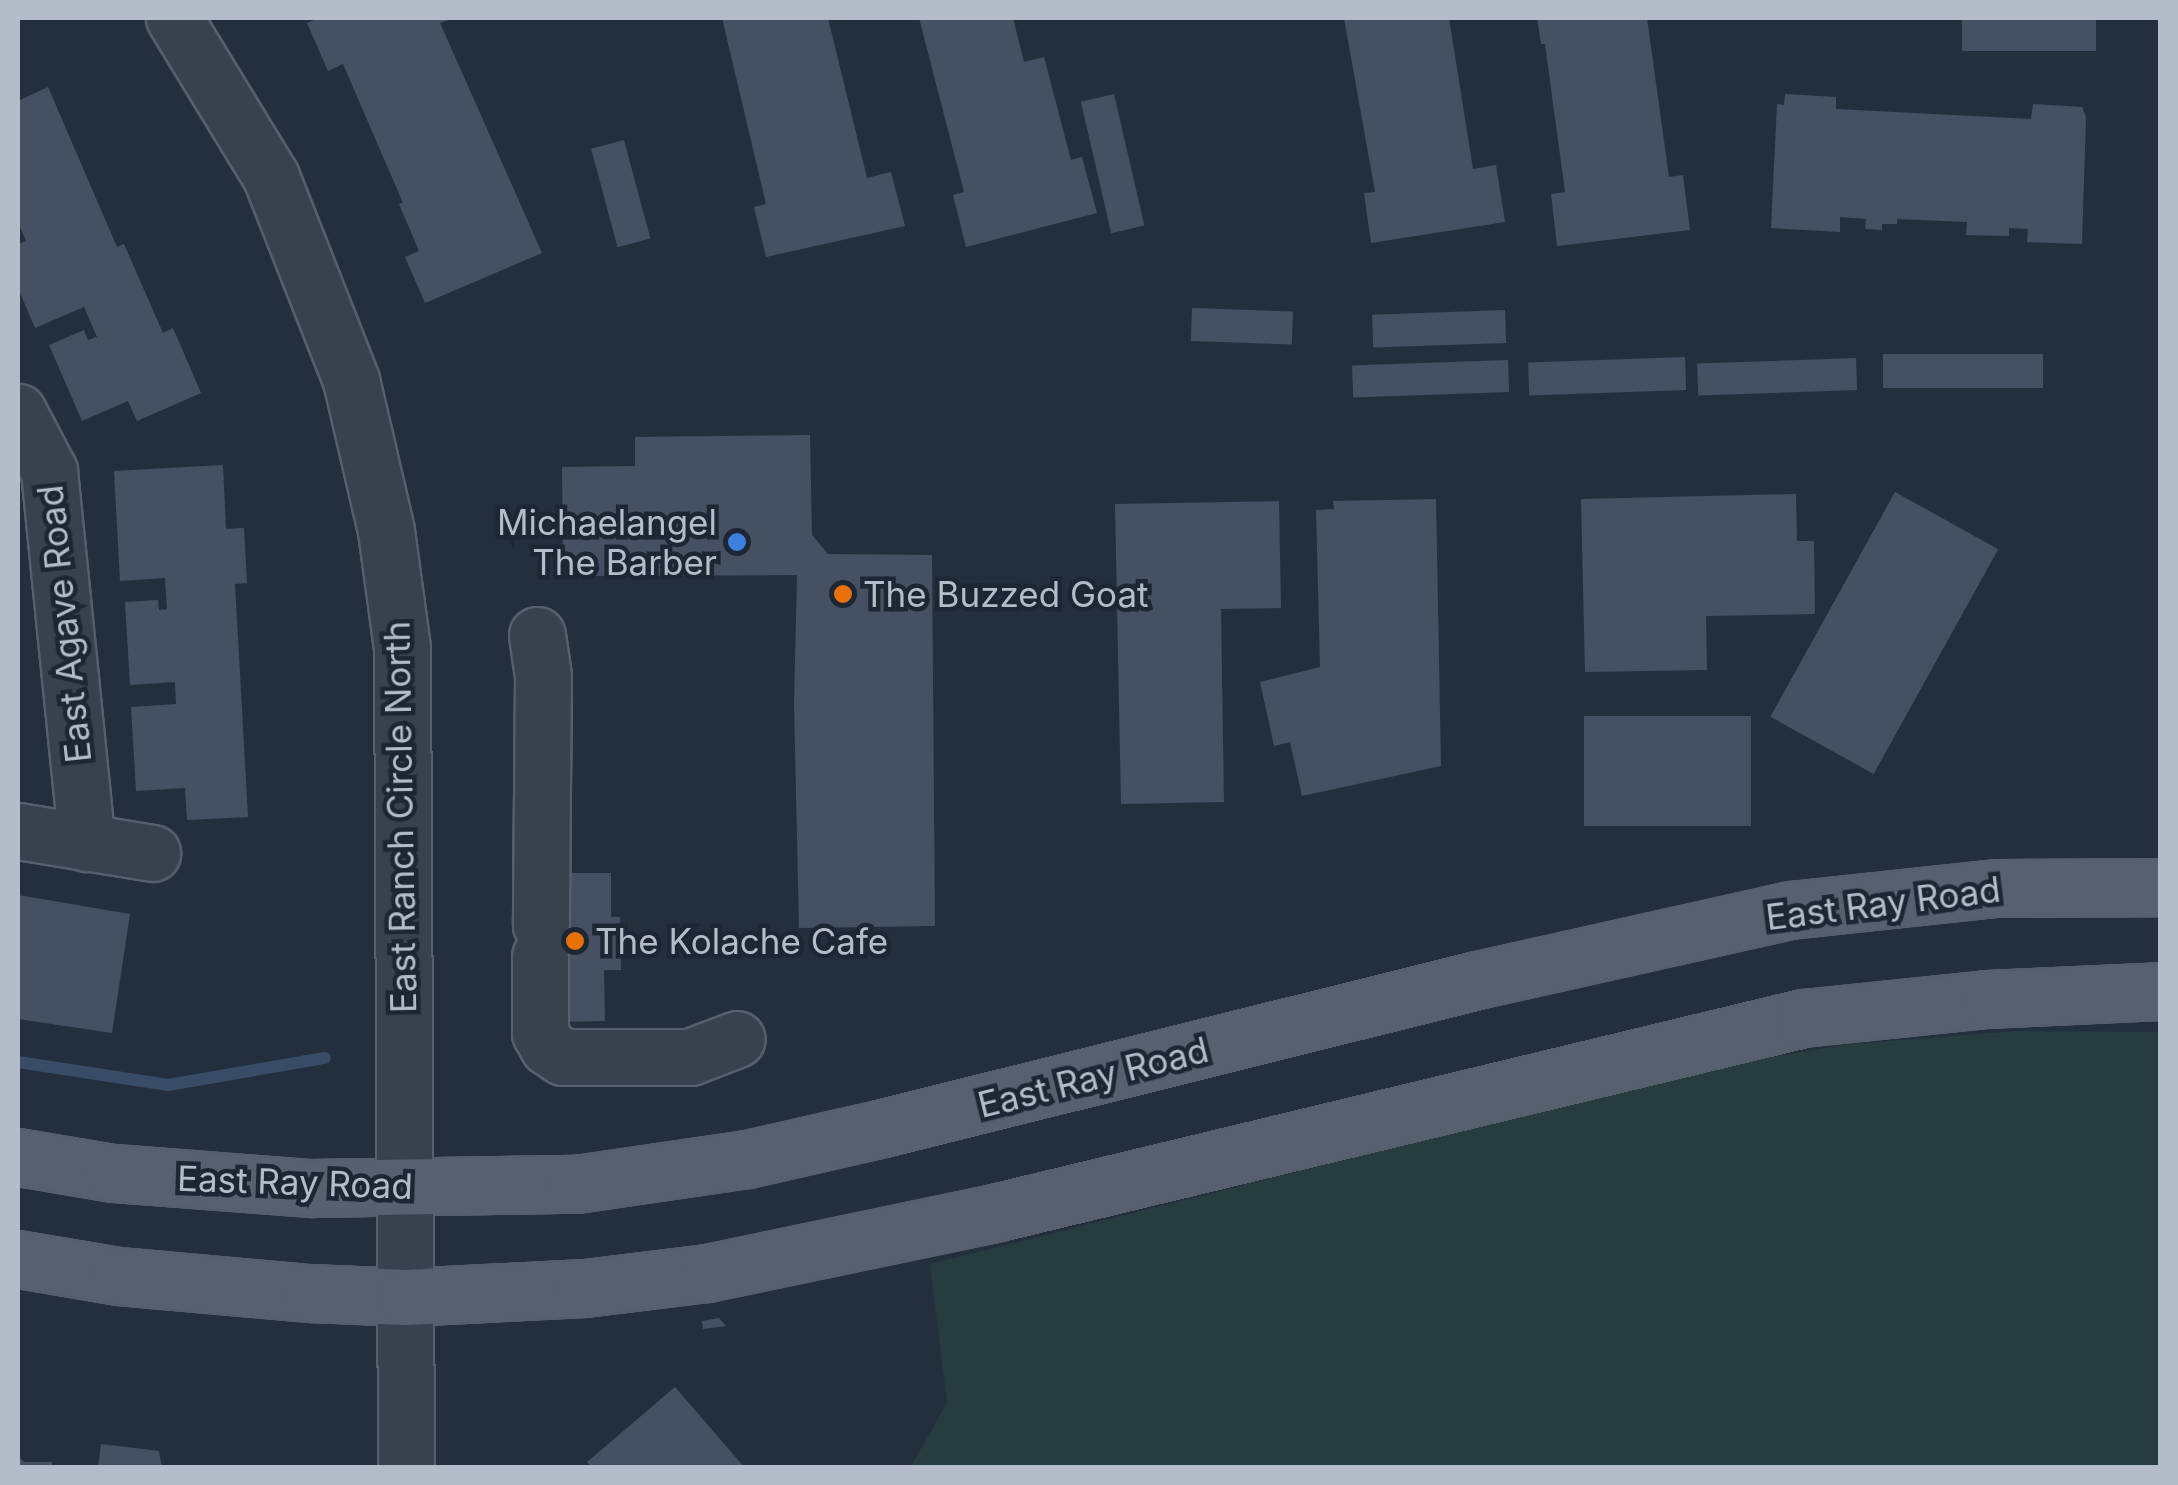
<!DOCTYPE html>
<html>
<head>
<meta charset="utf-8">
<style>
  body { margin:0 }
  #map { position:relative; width:2178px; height:1485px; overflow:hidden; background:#242f3e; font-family:Inter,sans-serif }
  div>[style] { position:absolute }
  .green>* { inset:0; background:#263c3f }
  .stream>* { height:12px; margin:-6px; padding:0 6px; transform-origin:6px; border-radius:6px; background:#394c67 }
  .building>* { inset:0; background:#455162; transform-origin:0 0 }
  .roads { filter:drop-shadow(2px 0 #565f6c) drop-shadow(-2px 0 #565f6c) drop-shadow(0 2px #565f6c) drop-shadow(0 -2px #565f6c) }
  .minor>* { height:55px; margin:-27.5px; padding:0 27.5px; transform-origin:27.5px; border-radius:27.5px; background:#38414e }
  .major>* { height:55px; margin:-27.5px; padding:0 27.5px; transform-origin:27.5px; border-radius:27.5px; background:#56606e }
  .dots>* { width:28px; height:28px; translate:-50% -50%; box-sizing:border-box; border:5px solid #1d2633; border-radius:50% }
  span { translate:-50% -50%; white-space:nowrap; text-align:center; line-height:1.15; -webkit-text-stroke:9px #1d2633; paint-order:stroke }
  .poi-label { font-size:35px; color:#b4bcc9 }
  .right { translate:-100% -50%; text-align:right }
  .left { translate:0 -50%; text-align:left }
  .street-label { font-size:35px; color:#b4bcc9 }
  .frame { position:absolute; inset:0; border:20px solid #b4bcc9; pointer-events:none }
</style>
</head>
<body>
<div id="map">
  <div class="green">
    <div style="clip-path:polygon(2017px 1031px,2160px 1032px,2160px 1467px,910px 1468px,947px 1403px,930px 1264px,1718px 1066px,1850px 1044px)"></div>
  </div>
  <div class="stream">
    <div style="left:18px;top:1062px;width:152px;rotate:8.7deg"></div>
    <div style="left:168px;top:1085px;width:159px;rotate:-9.8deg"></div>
  </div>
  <div class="building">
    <div style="clip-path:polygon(319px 18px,455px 18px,440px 23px,542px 253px,425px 303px,405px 257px,419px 251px,399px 204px,403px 203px,343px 64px,328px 71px,307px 23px)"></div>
    <div style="clip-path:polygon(722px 18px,828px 18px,867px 178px,891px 172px,905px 226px,766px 257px,754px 207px,766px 204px)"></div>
    <div style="clip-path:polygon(919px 18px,1013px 18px,1024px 62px,1044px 57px,1071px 160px,1082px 157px,1097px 213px,966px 247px,953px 195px,964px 192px)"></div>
    <div style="clip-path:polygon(1344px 18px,1449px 18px,1473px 169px,1496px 165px,1505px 222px,1371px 243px,1364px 193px,1375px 192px)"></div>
    <div style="clip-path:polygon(1537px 18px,1647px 18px,1669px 177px,1683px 175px,1690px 230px,1557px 246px,1551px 194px,1565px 192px,1545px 44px,1541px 44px)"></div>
    <div style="left:1962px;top:18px;width:134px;height:33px"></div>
    <div style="clip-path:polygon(48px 87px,117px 247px,124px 244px,163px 333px,173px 328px,201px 393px,137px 421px,128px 401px,82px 421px,49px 345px,84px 330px,88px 340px,97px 337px,84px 307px,35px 328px,18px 288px,18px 244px,26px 241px,18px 222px,18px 101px)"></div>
    <div style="left:1114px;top:94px;width:135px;height:34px;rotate:77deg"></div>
    <div style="clip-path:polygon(1785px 94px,1836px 97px,1836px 109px,2031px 119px,2033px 104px,2082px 107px,2086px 117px,2082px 244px,2027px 242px,2028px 229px,2009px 228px,2009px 236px,1966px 235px,1967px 222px,1897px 219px,1897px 224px,1882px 224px,1882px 230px,1865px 229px,1866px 219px,1840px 217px,1840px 232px,1771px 228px,1777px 104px,1784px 105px)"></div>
    <div style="left:624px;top:140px;width:102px;height:34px;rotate:75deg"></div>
    <div style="left:1192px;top:308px;width:101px;height:33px;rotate:2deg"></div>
    <div style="left:1505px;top:310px;width:33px;height:133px;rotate:88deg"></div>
    <div style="left:2043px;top:354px;width:34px;height:160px;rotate:90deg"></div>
    <div style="left:1685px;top:357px;width:33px;height:157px;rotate:88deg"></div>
    <div style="left:1856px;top:358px;width:32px;height:159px;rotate:88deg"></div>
    <div style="left:1508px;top:360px;width:32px;height:156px;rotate:88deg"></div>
    <div style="clip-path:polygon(810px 435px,812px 535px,828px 554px,932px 555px,935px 926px,799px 928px,794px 704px,797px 575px,563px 576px,562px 467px,635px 466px,635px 437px)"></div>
    <div style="clip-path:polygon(223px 465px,226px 529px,244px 528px,247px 583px,235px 584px,248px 817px,187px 820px,185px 788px,136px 791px,131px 707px,176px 704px,175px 682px,130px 685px,125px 602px,158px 600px,159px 610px,167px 609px,165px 578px,120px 581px,114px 471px)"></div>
    <div style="left:1895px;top:492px;width:118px;height:257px;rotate:29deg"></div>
    <div style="clip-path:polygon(1796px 494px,1797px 541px,1814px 541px,1815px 614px,1706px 616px,1707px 670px,1585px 672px,1581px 499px)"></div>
    <div style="clip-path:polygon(1436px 499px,1441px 766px,1302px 796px,1290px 742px,1274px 746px,1260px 682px,1320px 667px,1316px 510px,1334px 509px,1333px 501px)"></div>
    <div style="clip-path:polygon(1279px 501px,1281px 608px,1221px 609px,1224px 802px,1121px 804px,1115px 504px)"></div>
    <div style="left:1584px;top:716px;width:167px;height:110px"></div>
    <div style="clip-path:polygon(557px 873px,611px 873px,611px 917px,620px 917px,621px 970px,604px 970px,605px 1021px,558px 1022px)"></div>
    <div style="clip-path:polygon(18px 895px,130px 914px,112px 1033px,18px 1019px)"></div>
    <div style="clip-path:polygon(719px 1318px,726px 1326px,703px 1329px,702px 1321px)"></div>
    <div style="clip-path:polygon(675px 1387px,745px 1468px,592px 1468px,587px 1462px)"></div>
    <div style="clip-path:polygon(101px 1444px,159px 1451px,162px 1468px,98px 1468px)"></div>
    <div style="clip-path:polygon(18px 1456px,24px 1462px,52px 1462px,52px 1468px,18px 1468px)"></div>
  </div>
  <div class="roads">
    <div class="minor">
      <div style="left:174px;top:18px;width:186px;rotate:58.6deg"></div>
      <div style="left:271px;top:177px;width:218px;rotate:68.5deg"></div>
      <div style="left:351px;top:380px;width:155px;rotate:76.9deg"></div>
      <div style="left:386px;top:531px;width:118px;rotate:82.2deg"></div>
      <div style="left:402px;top:648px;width:820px;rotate:89.72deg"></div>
      <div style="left:18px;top:412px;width:67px;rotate:62.3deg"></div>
      <div style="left:49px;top:471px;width:374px;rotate:84.2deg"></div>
      <div style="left:537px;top:635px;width:41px;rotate:81.7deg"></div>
      <div style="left:543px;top:676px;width:249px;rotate:90.5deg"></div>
      <div style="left:18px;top:831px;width:136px;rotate:9.3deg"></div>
      <div style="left:540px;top:956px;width:77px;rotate:90deg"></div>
      <div style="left:540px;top:1033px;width:16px;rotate:60deg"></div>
      <div style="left:548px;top:1047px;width:18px;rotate:34deg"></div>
      <div style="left:563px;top:1057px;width:127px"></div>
      <div style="left:690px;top:1057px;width:50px;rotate:-21deg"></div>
    </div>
    <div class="major">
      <div style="left:18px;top:1157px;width:97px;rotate:9.5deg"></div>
      <div style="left:114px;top:1173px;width:198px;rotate:4.4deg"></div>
      <div style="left:311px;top:1188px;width:265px;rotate:-0.9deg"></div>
      <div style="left:576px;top:1184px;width:173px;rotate:-8.3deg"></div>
      <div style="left:747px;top:1159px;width:135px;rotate:-12.8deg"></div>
      <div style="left:879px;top:1129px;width:616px;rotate:-13.99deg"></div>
      <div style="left:1477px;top:980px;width:321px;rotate:-12.6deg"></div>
      <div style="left:1790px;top:910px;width:207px;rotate:-6.1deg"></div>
      <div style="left:1996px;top:888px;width:164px;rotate:-0.3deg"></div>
      <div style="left:18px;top:1259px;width:101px;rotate:9.6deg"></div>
      <div style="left:118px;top:1276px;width:193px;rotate:5.1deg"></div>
      <div style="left:310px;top:1293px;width:96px;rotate:2.4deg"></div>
      <div style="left:406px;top:1297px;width:179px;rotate:-2.9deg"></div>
      <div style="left:585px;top:1288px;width:123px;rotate:-7deg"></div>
      <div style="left:707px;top:1273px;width:293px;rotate:-11.8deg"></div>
      <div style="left:994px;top:1213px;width:832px;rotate:-13.55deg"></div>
      <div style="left:1803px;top:1018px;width:185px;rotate:-5.9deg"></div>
      <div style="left:1987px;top:999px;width:173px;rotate:-2.6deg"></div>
    </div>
  </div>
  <div class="dots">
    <div style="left:737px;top:542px;background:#3f7fe0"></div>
    <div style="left:843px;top:594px;background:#e8710a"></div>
    <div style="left:575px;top:941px;background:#e8710a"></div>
  </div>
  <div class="poi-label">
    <span class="right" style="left:717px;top:542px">Michaelangel<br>The Barber</span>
    <span class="left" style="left:863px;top:594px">The Buzzed Goat</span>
    <span class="left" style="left:595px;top:941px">The Kolache Cafe</span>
  </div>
  <div class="street-label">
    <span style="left:64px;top:624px;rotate:-96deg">East Agave Road</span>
    <span style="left:400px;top:817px;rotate:-91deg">East Ranch Circle North</span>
    <span style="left:1883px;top:903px;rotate:-7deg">East Ray Road</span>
    <span style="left:1093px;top:1077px;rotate:-14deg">East Ray Road</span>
    <span style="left:295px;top:1182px;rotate:2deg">East Ray Road</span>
  </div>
  <div class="frame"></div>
</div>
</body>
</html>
